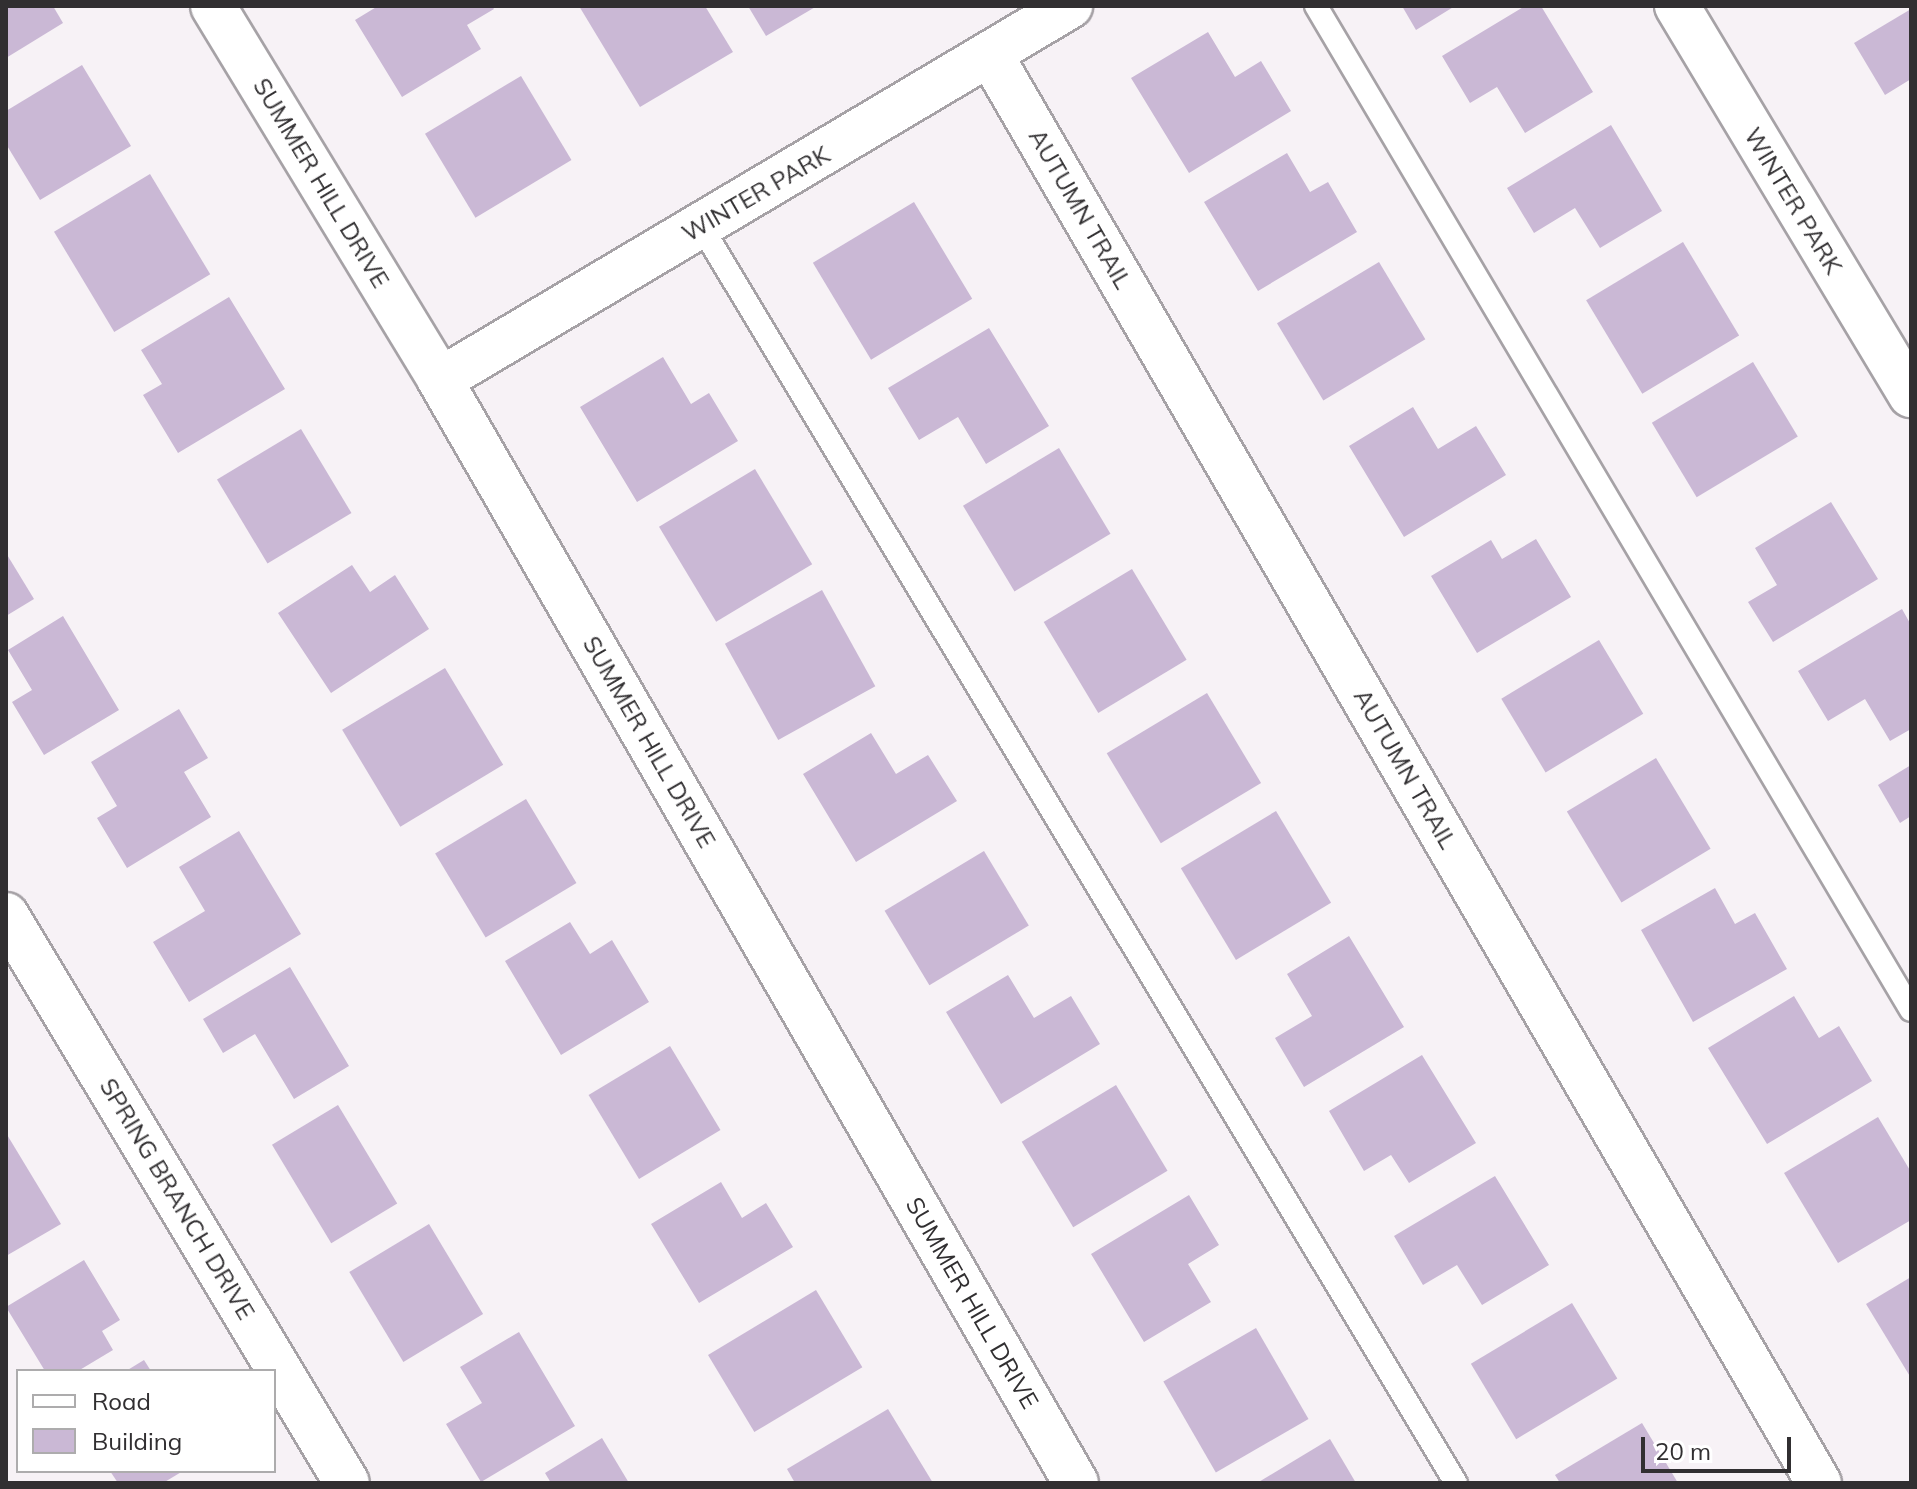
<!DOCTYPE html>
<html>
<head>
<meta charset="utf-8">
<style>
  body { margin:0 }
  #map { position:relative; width:1917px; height:1489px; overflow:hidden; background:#f7f2f6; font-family:Mulish,sans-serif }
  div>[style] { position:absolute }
  .building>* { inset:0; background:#cab8d5; transform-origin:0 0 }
  .roads { filter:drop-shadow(2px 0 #a6a2a6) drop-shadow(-2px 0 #a6a2a6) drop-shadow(0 2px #a6a2a6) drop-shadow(0 -2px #a6a2a6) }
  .service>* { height:22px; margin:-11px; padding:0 11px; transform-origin:11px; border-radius:11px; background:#fff }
  .minor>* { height:44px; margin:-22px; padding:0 22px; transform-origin:22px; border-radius:22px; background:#fff }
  span { translate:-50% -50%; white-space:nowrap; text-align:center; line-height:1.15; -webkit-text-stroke:6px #fff; paint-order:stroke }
  .street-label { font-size:24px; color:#312f31 }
  .frame { position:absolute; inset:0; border:8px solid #312f31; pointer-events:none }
  .legend { position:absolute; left:16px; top:1369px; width:260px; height:104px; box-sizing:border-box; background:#fff; border:2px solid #adacad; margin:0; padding:10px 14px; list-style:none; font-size:24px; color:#312f31 }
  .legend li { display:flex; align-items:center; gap:16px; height:40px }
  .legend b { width:40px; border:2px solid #adacad }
  .scale { position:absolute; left:1641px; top:1437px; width:150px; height:36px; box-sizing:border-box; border:4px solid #312f31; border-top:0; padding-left:10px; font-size:24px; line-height:28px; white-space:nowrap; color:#312f31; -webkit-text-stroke:6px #fff; paint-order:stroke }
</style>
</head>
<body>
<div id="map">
  <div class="building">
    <div style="clip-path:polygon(6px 6px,53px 6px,63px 23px,6px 58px)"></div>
    <div style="clip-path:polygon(378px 6px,492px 6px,494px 9px,467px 25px,481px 49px,402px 97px,355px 20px)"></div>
    <div style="clip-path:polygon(579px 6px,705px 6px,733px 52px,640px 107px)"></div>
    <div style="clip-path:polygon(748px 6px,817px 6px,766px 36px)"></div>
    <div style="clip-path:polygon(1402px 6px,1455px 6px,1416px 30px)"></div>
    <div style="clip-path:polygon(1525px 6px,1541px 6px,1593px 92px,1525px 133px,1497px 87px,1470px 103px,1442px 56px)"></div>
    <div style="clip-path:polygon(1911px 9px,1911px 79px,1885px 95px,1854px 43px)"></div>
    <div style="clip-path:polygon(1208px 32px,1235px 77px,1261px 61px,1291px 111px,1189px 173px,1131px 78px)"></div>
    <div style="clip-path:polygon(82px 65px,131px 146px,40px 200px,6px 144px,6px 111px)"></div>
    <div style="left:521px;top:76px;width:98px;height:112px;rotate:59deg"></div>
    <div style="clip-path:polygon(1611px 125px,1662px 211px,1600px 248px,1575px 208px,1534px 233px,1507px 188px)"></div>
    <div style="clip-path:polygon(1287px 153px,1310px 192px,1328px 182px,1357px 232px,1258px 291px,1204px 202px)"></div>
    <div style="left:150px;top:174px;width:117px;height:112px;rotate:59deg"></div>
    <div style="left:914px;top:202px;width:113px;height:118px;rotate:59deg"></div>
    <div style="left:1683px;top:242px;width:109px;height:113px;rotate:59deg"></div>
    <div style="left:1379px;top:262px;width:90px;height:119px;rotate:59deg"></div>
    <div style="clip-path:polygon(229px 297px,285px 389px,178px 453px,143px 395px,162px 384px,141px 350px)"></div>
    <div style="clip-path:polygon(989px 328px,1049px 426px,986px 464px,958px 417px,919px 440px,888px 388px)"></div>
    <div style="clip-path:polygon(663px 357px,691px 404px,709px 393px,738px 441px,637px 502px,580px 407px)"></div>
    <div style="left:1753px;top:362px;width:87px;height:118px;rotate:59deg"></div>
    <div style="clip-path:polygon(1413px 407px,1438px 449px,1476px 426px,1506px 475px,1404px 537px,1349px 446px)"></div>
    <div style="left:301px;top:429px;width:98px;height:98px;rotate:59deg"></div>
    <div style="left:1059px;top:448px;width:100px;height:112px;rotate:59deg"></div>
    <div style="left:755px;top:469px;width:111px;height:112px;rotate:59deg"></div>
    <div style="clip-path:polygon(1831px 502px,1878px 579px,1773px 642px,1748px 602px,1777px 585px,1755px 548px)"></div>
    <div style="clip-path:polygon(1536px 539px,1571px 597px,1477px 653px,1431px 576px,1491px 540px,1502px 559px)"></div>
    <div style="clip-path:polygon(6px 553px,34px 599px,6px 616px)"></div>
    <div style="clip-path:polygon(352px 565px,370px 592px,395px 575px,429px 629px,331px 693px,278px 613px)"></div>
    <div style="left:1132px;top:569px;width:106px;height:103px;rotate:59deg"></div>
    <div style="left:822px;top:590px;width:110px;height:111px;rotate:61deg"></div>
    <div style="clip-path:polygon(1902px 609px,1911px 625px,1911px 729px,1890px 741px,1865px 699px,1828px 721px,1798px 671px)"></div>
    <div style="clip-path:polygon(63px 616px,119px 710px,44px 755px,12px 702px,32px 690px,8px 650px)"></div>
    <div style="left:1599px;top:640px;width:86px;height:114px;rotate:59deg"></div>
    <div style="left:445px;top:668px;width:113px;height:120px;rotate:59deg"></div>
    <div style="left:1207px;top:693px;width:105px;height:117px;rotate:59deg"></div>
    <div style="clip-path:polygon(179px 709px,208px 758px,184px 772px,211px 817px,127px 868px,97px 818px,117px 806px,91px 762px)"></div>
    <div style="clip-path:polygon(871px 733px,896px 774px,928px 755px,957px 801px,856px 862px,803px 774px)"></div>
    <div style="left:1656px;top:758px;width:106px;height:104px;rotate:59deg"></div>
    <div style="clip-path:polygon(1911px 765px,1911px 816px,1900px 823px,1878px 785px)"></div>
    <div style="left:526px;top:799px;width:98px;height:106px;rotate:59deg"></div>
    <div style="left:1276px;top:811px;width:107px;height:111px;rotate:59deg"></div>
    <div style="clip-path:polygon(239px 831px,301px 934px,189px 1002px,153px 942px,205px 911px,179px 867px)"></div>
    <div style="left:984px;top:851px;width:87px;height:116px;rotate:59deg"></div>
    <div style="clip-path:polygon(1715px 888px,1735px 924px,1755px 913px,1787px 969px,1693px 1022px,1641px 930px)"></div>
    <div style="clip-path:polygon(570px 922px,590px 954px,612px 940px,649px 1002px,561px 1055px,505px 961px)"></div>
    <div style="clip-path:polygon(1349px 936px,1404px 1027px,1304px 1087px,1275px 1038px,1312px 1016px,1287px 974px)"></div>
    <div style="clip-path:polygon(290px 967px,349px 1066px,294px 1099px,255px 1034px,223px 1053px,203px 1019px)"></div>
    <div style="clip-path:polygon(1008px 975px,1034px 1018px,1071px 996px,1100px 1044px,1001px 1104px,946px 1012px)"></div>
    <div style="clip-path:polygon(1794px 996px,1819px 1038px,1839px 1026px,1872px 1081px,1767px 1144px,1708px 1048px)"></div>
    <div style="left:670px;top:1046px;width:98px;height:95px;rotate:59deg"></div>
    <div style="clip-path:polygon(1422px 1055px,1476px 1143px,1409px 1183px,1391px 1155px,1364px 1171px,1329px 1111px)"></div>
    <div style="left:1116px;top:1085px;width:100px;height:110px;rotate:59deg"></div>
    <div style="left:338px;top:1105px;width:115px;height:77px;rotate:59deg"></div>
    <div style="clip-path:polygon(1878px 1117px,1911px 1172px,1911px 1220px,1838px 1263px,1784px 1173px)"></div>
    <div style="clip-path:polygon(6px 1133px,61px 1224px,6px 1256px)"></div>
    <div style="clip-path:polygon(1495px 1176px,1549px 1265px,1482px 1305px,1457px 1265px,1423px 1285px,1394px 1236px)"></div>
    <div style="clip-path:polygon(721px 1182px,742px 1218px,766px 1203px,793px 1247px,699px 1303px,651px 1224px)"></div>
    <div style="clip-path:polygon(1189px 1195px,1219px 1245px,1188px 1264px,1211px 1302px,1144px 1342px,1091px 1254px)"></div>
    <div style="left:429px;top:1224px;width:105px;height:93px;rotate:59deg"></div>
    <div style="clip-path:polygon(84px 1260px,120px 1320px,102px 1331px,113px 1350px,78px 1371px,45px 1371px,6px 1307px)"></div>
    <div style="clip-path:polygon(1911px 1277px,1911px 1378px,1866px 1304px)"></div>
    <div style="left:816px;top:1290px;width:90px;height:126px;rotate:59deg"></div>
    <div style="left:1572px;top:1303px;width:88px;height:118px;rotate:59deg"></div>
    <div style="left:1256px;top:1328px;width:105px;height:107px;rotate:60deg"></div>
    <div style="clip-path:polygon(519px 1332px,575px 1426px,481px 1482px,446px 1424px,482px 1403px,460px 1367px)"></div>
    <div style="clip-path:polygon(144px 1360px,151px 1371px,126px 1371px)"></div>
    <div style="clip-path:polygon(888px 1409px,933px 1483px,795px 1483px,787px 1469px)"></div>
    <div style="clip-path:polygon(1642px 1423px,1678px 1483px,1560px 1483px,1555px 1475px)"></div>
    <div style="clip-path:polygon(602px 1438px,629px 1483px,551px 1483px,545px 1473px)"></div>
    <div style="clip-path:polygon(1330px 1439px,1356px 1483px,1257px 1483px)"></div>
    <div style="clip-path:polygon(110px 1471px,183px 1471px,163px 1483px,118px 1483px)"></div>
  </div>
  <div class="roads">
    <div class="service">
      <div style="left:1316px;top:6px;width:1167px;rotate:59.35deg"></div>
      <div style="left:701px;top:226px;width:1466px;rotate:59.01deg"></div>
    </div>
    <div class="minor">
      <div style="left:213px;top:6px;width:437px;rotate:58.7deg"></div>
      <div style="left:440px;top:380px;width:1273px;rotate:60.03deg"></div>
      <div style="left:1677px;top:6px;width:454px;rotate:59deg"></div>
      <div style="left:991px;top:56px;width:1650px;rotate:59.88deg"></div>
      <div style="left:440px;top:380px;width:733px;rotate:-30.7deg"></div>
      <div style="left:6px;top:915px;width:662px;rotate:59.02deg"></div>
    </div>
  </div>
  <div class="street-label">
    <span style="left:321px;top:183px;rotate:59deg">SUMMER HILL DRIVE</span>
    <span style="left:756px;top:194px;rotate:-30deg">WINTER PARK</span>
    <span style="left:1793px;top:201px;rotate:59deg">WINTER PARK</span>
    <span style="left:1080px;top:209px;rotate:60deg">AUTUMN TRAIL</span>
    <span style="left:649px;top:742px;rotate:60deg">SUMMER HILL DRIVE</span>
    <span style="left:1405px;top:769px;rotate:60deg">AUTUMN TRAIL</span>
    <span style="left:177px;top:1199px;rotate:59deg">SPRING BRANCH DRIVE</span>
    <span style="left:972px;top:1303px;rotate:60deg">SUMMER HILL DRIVE</span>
  </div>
  <div class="frame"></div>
  <ul class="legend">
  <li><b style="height:10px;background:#fff"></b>Road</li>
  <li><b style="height:22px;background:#cab8d5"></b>Building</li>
  </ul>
  <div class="scale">20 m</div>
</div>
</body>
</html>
